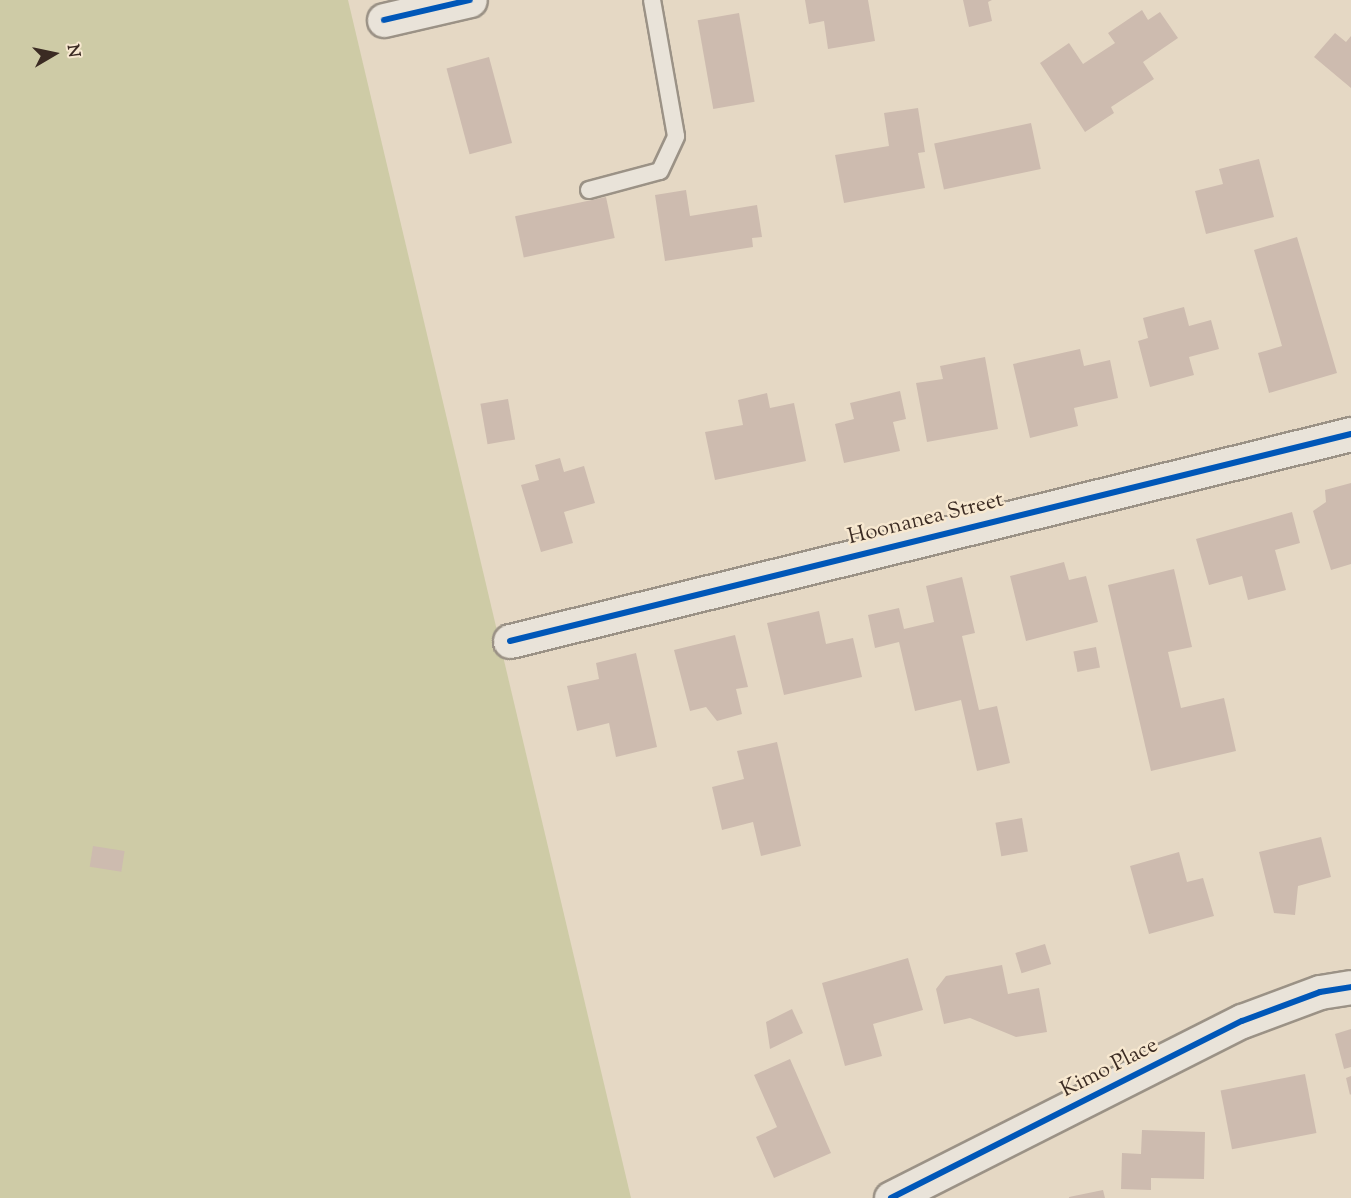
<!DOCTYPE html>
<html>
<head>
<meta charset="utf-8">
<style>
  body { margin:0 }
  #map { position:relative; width:1351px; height:1198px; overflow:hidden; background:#e5d8c4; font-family:"Sorts Mill Goudy",serif }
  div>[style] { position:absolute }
  .green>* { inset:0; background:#cecba6 }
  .building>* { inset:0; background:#cdbbaf; transform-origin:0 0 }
  .roads { filter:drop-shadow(2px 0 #9b9286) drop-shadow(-2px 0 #9b9286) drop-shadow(0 2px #9b9286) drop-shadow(0 -2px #9b9286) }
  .service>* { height:16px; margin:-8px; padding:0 8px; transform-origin:8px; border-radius:8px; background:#e9e3d9 }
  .minor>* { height:33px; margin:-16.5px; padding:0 16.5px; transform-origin:16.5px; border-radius:16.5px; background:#e9e3d9 }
  .cycleway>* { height:6px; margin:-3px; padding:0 3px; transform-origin:3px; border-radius:3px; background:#0057b8 }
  span { translate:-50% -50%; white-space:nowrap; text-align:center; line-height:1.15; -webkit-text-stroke:5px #f7e8d0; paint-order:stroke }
  .street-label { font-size:22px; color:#3b2b23 }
  .north { position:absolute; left:24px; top:24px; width:60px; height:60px; -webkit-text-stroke:4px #f7e8d0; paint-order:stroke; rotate:81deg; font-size:16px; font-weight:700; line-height:24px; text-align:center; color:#3b2b23 }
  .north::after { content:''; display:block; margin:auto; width:21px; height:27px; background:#3b2b23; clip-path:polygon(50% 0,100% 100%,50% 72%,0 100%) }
</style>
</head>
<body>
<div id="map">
  <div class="green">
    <div style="clip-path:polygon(0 0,348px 0,631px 1198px,0 1198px)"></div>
  </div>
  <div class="building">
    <div style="clip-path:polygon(805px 0,868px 0,875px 41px,828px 49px,824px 21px,809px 24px)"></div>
    <div style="clip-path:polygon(963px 0,992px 0,988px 2px,992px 21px,969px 27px)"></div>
    <div style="clip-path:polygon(1142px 10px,1148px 20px,1160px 12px,1178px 38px,1143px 62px,1154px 79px,1111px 107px,1114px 113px,1085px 132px,1040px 63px,1069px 43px,1083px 64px,1115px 43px,1108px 33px)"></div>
    <div style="left:739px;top:13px;width:90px;height:42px;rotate:80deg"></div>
    <div style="clip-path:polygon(1335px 33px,1346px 42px,1351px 36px,1351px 88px,1314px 57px)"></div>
    <div style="left:489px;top:57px;width:89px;height:44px;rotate:75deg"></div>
    <div style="clip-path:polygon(918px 108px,925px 152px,918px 153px,925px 188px,844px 203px,835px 155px,889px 146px,884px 113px)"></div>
    <div style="left:1031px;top:123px;width:47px;height:99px;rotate:78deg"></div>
    <div style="clip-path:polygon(1259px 159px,1274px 217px,1206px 234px,1195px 191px,1223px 184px,1219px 169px)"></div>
    <div style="clip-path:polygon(686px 190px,690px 216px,757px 205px,762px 237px,752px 238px,753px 247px,665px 261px,655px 195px)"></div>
    <div style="left:606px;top:197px;width:42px;height:93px;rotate:78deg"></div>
    <div style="clip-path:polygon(1297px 237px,1337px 373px,1269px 393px,1258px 353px,1282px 346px,1254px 250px)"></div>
    <div style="clip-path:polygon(1184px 307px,1189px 326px,1211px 320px,1219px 349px,1189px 357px,1194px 375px,1150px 387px,1138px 341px,1148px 338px,1143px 318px)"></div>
    <div style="clip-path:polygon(1080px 349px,1084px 366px,1110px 360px,1118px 398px,1074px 408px,1078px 426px,1030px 438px,1013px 364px)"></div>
    <div style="clip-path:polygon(985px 357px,998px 429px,927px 442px,916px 383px,943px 379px,940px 366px)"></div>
    <div style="clip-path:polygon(900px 391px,906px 419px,893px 422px,900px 451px,844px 463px,835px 424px,854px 419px,850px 403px)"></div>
    <div style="clip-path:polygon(767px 393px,770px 408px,794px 403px,806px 461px,715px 480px,705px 432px,743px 425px,738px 400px)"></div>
    <div style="left:508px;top:399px;width:41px;height:28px;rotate:80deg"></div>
    <div style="clip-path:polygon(560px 458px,564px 472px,584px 466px,595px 503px,564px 512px,573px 543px,541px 552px,521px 485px,539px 480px,535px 465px)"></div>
    <div style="clip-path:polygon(1351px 483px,1351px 564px,1331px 570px,1313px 511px,1326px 502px,1325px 490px)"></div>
    <div style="clip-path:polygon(1292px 512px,1300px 543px,1275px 550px,1286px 590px,1248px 600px,1242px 576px,1209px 585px,1196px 539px)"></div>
    <div style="clip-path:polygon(1064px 562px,1069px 580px,1086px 576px,1098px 622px,1026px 641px,1010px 576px)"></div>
    <div style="clip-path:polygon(1174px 569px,1192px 647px,1168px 652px,1181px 708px,1224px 698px,1236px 751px,1151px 771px,1108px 585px)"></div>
    <div style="clip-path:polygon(962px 577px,975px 633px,962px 636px,979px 710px,997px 706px,1010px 763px,977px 771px,961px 700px,915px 711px,899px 642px,875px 648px,868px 615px,899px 608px,904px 629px,934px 622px,926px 586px)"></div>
    <div style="clip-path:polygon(819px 611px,826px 644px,853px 638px,862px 677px,784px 695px,767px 623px)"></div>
    <div style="clip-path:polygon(735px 635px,748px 687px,736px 689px,742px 714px,717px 721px,706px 707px,690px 711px,674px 650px)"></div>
    <div style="left:1096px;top:647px;width:21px;height:23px;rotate:79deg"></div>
    <div style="clip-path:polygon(636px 653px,657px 747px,616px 757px,609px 723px,577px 731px,567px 686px,599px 679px,596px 663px)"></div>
    <div style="clip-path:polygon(777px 742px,801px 846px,761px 856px,753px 822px,722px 830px,712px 787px,744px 779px,737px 751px)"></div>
    <div style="left:1022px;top:818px;width:34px;height:27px;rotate:80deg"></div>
    <div style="clip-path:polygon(1321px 837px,1331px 877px,1298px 886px,1295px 915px,1274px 913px,1259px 852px)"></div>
    <div style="left:93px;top:846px;width:32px;height:21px;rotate:9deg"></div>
    <div style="clip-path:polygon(1179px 852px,1187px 882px,1203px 878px,1214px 916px,1149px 934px,1130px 866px)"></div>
    <div style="left:1045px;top:944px;width:21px;height:31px;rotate:73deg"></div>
    <div style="clip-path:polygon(908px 958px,923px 1010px,873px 1024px,882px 1056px,845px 1066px,822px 983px)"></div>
    <div style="clip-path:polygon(1002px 965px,1008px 994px,1039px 988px,1047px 1032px,1016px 1037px,970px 1018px,944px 1024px,936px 989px,946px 976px)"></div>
    <div style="clip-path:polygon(792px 1009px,803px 1033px,770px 1049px,766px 1022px)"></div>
    <div style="clip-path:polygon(1351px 1029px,1351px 1067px,1344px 1069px,1335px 1034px)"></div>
    <div style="clip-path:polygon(790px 1059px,831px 1153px,774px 1178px,756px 1137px,777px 1127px,754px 1075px)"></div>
    <div style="left:1305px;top:1074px;width:60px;height:86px;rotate:79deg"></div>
    <div style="clip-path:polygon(1351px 1076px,1351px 1094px,1350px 1095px,1346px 1078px)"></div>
    <div style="clip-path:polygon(1142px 1130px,1205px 1132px,1204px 1179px,1151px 1178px,1151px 1190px,1121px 1189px,1122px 1153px,1141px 1154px)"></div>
    <div style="clip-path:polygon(1103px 1190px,1105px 1198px,1069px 1198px,1069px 1197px)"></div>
  </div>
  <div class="roads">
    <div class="service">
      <div style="left:589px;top:190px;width:73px;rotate:-15deg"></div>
      <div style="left:660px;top:171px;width:38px;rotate:-65deg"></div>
      <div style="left:676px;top:136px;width:138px;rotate:-100deg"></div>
    </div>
    <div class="minor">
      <div style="left:384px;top:20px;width:88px;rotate:-13.1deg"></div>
      <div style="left:510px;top:641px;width:866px;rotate:-13.83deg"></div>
      <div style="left:891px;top:1198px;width:393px;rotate:-26.8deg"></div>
      <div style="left:1242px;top:1021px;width:83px;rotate:-20.4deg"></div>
      <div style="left:1320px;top:992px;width:31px;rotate:-9deg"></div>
    </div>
  </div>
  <div class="cycleway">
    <div style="left:384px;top:20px;width:88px;rotate:-13.1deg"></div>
    <div style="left:510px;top:641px;width:866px;rotate:-13.83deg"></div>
    <div style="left:891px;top:1198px;width:393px;rotate:-26.8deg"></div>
    <div style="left:1242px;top:1021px;width:83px;rotate:-20.4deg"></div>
    <div style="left:1320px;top:992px;width:31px;rotate:-9deg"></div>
  </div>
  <div class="street-label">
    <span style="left:926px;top:520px;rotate:-14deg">Hoonanea Street</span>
    <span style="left:1110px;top:1069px;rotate:-27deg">Kimo Place</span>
  </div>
  <div class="north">N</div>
</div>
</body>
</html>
